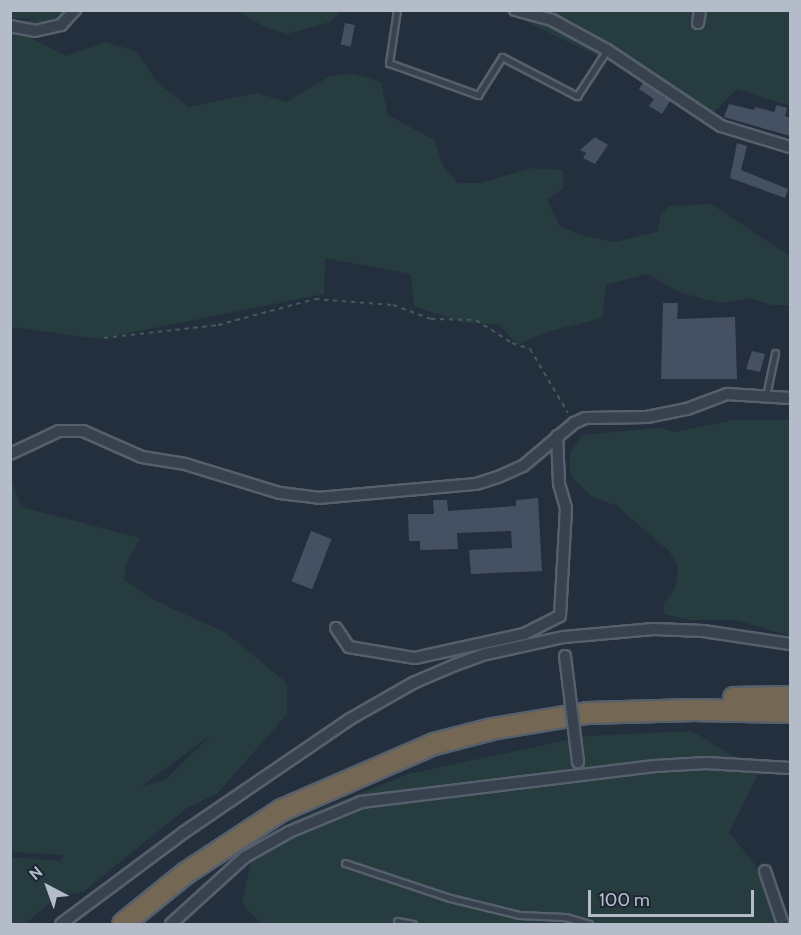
<!DOCTYPE html>
<html>
<head>
<meta charset="utf-8">
<style>
  body { margin:0 }
  #map { position:relative; width:801px; height:935px; overflow:hidden; background:#242f3e; font-family:Cabin,sans-serif }
  div>[style] { position:absolute }
  .green>* { inset:0; background:#263c3f }
  .building>* { inset:0; background:#455162; transform-origin:0 0 }
  .path>* { height:2px; margin-top:-1px; transform-origin:0; background:repeating-linear-gradient(90deg,#44595c 0 4.5px,transparent 0 9px) }
  .roads { filter:drop-shadow(2px 0 #565f6c) drop-shadow(-2px 0 #565f6c) drop-shadow(0 2px #565f6c) drop-shadow(0 -2px #565f6c) }
  .service>* { height:5px; margin:-2.5px; padding:0 2.5px; transform-origin:2.5px; border-radius:2.5px; background:#38414e }
  .minor>* { height:10px; margin:-5px; padding:0 5px; transform-origin:5px; border-radius:5px; background:#38414e }
  .motorway>* { height:20px; margin:-10px; padding:0 10px; transform-origin:10px; border-radius:10px; background:#746855 }
  .bridges { filter:drop-shadow(2px 0 #565f6c) drop-shadow(-2px 0 #565f6c) drop-shadow(0 2px #565f6c) drop-shadow(0 -2px #565f6c) }
  .minor-bridge>* { height:10px; margin:-5px; padding:0 5px; transform-origin:5px; border-radius:5px; background:#38414e }
  span { translate:-50% -50%; white-space:nowrap; text-align:center; line-height:1.15; -webkit-text-stroke:5px #1d2633; paint-order:stroke }
  .frame { position:absolute; inset:0; border:12px solid #b4bcc9; pointer-events:none }
  .north { position:absolute; left:18px; top:857px; width:60px; height:60px; -webkit-text-stroke:4px #1d2633; paint-order:stroke; rotate:319deg; font-size:16px; font-weight:700; line-height:24px; text-align:center; color:#b4bcc9 }
  .north::after { content:''; display:block; margin:auto; width:21px; height:27px; background:#b4bcc9; clip-path:polygon(50% 0,100% 100%,50% 72%,0 100%) }
  .scale { position:absolute; left:588px; top:890px; width:166px; height:27px; box-sizing:border-box; border:3px solid #b4bcc9; border-top:0; padding-left:8px; font-size:18px; line-height:21px; white-space:nowrap; color:#b4bcc9; -webkit-text-stroke:4px #1d2633; paint-order:stroke }
</style>
</head>
<body>
<div id="map">
  <div class="green">
    <div style="clip-path:polygon(636px 10px,790px 11px,790px 106px,737px 89px,714px 112px,504px 11px)"></div>
    <div style="clip-path:polygon(11px 11px,14px 10px,76px 11px,63px 25px,35px 31px,10px 23px,35px 19px,11px 18px)"></div>
    <div style="clip-path:polygon(238px 11px,341px 11px,330px 22px,287px 34px,263px 26px)"></div>
    <div style="clip-path:polygon(11px 28px,66px 56px,105px 42px,136px 51px,157px 82px,188px 107px,257px 93px,287px 102px,330px 76px,354px 74px,381px 82px,388px 115px,434px 140px,444px 168px,458px 183px,480px 183px,532px 168px,563px 170px,563px 189px,547px 199px,559px 225px,580px 235px,615px 242px,657px 232px,661px 214px,670px 206px,711px 204px,790px 256px,790px 305px,772px 305px,750px 298px,722px 303px,681px 293px,647px 274px,606px 285px,602px 318px,546px 332px,518px 345px,498px 324px,465px 323px,414px 306px,411px 274px,325px 258px,324px 294px,99px 339px,11px 327px)"></div>
    <div style="clip-path:polygon(734px 420px,790px 420px,790px 636px,736px 620px,689px 620px,664px 614px,664px 603px,676px 587px,678px 565px,669px 551px,617px 506px,591px 496px,570px 475px,570px 453px,582px 435px,659px 428px,675px 432px)"></div>
    <div style="clip-path:polygon(evenodd,10px 475px,21px 507px,141px 538px,126px 564px,124px 580px,156px 601px,226px 633px,287px 683px,287px 714px,217px 794px,188px 807px,83px 892px,56px 897px,25px 924px,11px 924px,11px 857px,61px 861px,64px 855px,11px 852px,10px 475px,210px 736px,165px 780px,142px 786px,209px 736px,210px 736px)"></div>
    <div style="clip-path:polygon(692px 731px,759px 772px,729px 832px,764px 876px,783px 924px,261px 924px,242px 903px,253px 852px,292px 821px,408px 774px,586px 736px)"></div>
  </div>
  <div class="building">
    <div style="left:345px;top:23px;width:10px;height:22px;rotate:11deg"></div>
    <div style="clip-path:polygon(643px 83px,670px 101px,662px 114px,649px 106px,654px 99px,639px 89px)"></div>
    <div style="clip-path:polygon(729px 104px,754px 110px,755px 107px,774px 112px,777px 105px,787px 108px,785px 116px,790px 118px,790px 136px,724px 117px)"></div>
    <div style="clip-path:polygon(595px 137px,608px 145px,595px 164px,583px 158px,586px 153px,580px 150px)"></div>
    <div style="clip-path:polygon(737px 143px,747px 146px,741px 170px,788px 189px,785px 198px,730px 178px)"></div>
    <div style="clip-path:polygon(663px 303px,678px 303px,677px 319px,735px 317px,737px 379px,661px 379px)"></div>
    <div style="clip-path:polygon(752px 351px,765px 354px,760px 372px,746px 369px)"></div>
    <div style="clip-path:polygon(538px 498px,542px 571px,471px 574px,469px 550px,512px 548px,511px 531px,457px 533px,458px 549px,420px 550px,420px 541px,409px 541px,408px 514px,434px 514px,433px 500px,447px 500px,448px 511px,516px 506px,516px 500px)"></div>
    <div style="left:311px;top:531px;width:22px;height:54px;rotate:21deg"></div>
  </div>
  <div class="path">
    <div style="left:104px;top:338px;width:115px;rotate:-6.5deg"></div>
    <div style="left:218px;top:325px;width:100px;rotate:-15deg"></div>
    <div style="left:315px;top:299px;width:78px;rotate:4.4deg"></div>
    <div style="left:393px;top:305px;width:40px;rotate:20.2deg"></div>
    <div style="left:431px;top:319px;width:45px;rotate:1.3deg"></div>
    <div style="left:476px;top:320px;width:43px;rotate:32.6deg"></div>
    <div style="left:512px;top:343px;width:19px;rotate:18deg"></div>
    <div style="left:530px;top:349px;width:74px;rotate:59.3deg"></div>
  </div>
  <div class="roads">
    <div class="service">
      <div style="left:397px;top:10px;width:54px;rotate:98.6deg"></div>
      <div style="left:389px;top:63px;width:95px;rotate:19.8deg"></div>
      <div style="left:478px;top:95px;width:45px;rotate:-57.7deg"></div>
      <div style="left:502px;top:57px;width:85px;rotate:27.5deg"></div>
      <div style="left:577px;top:96px;width:55px;rotate:-56.9deg"></div>
      <div style="left:766px;top:396px;width:44px;rotate:-78.2deg"></div>
      <div style="left:345px;top:863px;width:111px;rotate:18.4deg"></div>
      <div style="left:450px;top:898px;width:71px;rotate:13.8deg"></div>
      <div style="left:519px;top:915px;width:46px;rotate:2.5deg"></div>
      <div style="left:565px;top:917px;width:25px;rotate:16deg"></div>
      <div style="left:397px;top:921px;width:16px;rotate:11deg"></div>
    </div>
    <div class="minor">
      <div style="left:515px;top:10px;width:38px;rotate:15deg"></div>
      <div style="left:552px;top:20px;width:63px;rotate:28.6deg"></div>
      <div style="left:607px;top:50px;width:137px;rotate:33.7deg"></div>
      <div style="left:721px;top:126px;width:72px;rotate:16.9deg"></div>
      <div style="left:698px;top:23px;width:13px;rotate:-81deg"></div>
      <div style="left:10px;top:26px;width:25px;rotate:11deg"></div>
      <div style="left:35px;top:31px;width:27px;rotate:-13deg"></div>
      <div style="left:61px;top:25px;width:21px;rotate:-47deg"></div>
      <div style="left:10px;top:454px;width:54px;rotate:-25.1deg"></div>
      <div style="left:59px;top:431px;width:24px"></div>
      <div style="left:83px;top:431px;width:64px;rotate:23.8deg"></div>
      <div style="left:142px;top:457px;width:44px;rotate:9.2deg"></div>
      <div style="left:185px;top:464px;width:99px;rotate:17deg"></div>
      <div style="left:280px;top:493px;width:38px;rotate:7deg"></div>
      <div style="left:318px;top:498px;width:159px;rotate:-5.1deg"></div>
      <div style="left:476px;top:484px;width:23px;rotate:-18deg"></div>
      <div style="left:498px;top:477px;width:27px;rotate:-24deg"></div>
      <div style="left:523px;top:466px;width:67px;rotate:-40.1deg"></div>
      <div style="left:574px;top:423px;width:12px;rotate:-24deg"></div>
      <div style="left:585px;top:418px;width:62px;rotate:-0.9deg"></div>
      <div style="left:647px;top:417px;width:41px;rotate:-11.3deg"></div>
      <div style="left:687px;top:409px;width:43px;rotate:-20.6deg"></div>
      <div style="left:727px;top:394px;width:63px;rotate:3.6deg"></div>
      <div style="left:336px;top:628px;width:23px;rotate:56deg"></div>
      <div style="left:349px;top:647px;width:67px;rotate:9.5deg"></div>
      <div style="left:415px;top:658px;width:112px;rotate:-12.4deg"></div>
      <div style="left:524px;top:634px;width:40px;rotate:-26.6deg"></div>
      <div style="left:560px;top:616px;width:108px;rotate:-86.8deg"></div>
      <div style="left:566px;top:508px;width:26px;rotate:-106deg"></div>
      <div style="left:559px;top:483px;width:47px;rotate:-92.4deg"></div>
      <div style="left:765px;top:871px;width:56px;rotate:71.2deg"></div>
      <div style="left:61px;top:924px;width:152px;rotate:-36.7deg"></div>
      <div style="left:183px;top:833px;width:202px;rotate:-34.3deg"></div>
      <div style="left:350px;top:719px;width:73px;rotate:-29.7deg"></div>
      <div style="left:413px;top:683px;width:46px;rotate:-23.2deg"></div>
      <div style="left:455px;top:665px;width:33px;rotate:-20deg"></div>
      <div style="left:486px;top:654px;width:80px;rotate:-12.3deg"></div>
      <div style="left:564px;top:637px;width:90px;rotate:-5.1deg"></div>
      <div style="left:654px;top:629px;width:49px;rotate:2.3deg"></div>
      <div style="left:703px;top:631px;width:88px;rotate:8.5deg"></div>
      <div style="left:171px;top:924px;width:100px;rotate:-42.2deg"></div>
      <div style="left:245px;top:857px;width:51px;rotate:-29.6deg"></div>
      <div style="left:289px;top:832px;width:78px;rotate:-22.6deg"></div>
      <div style="left:361px;top:802px;width:296px;rotate:-7deg"></div>
      <div style="left:655px;top:766px;width:51px;rotate:-3.4deg"></div>
      <div style="left:706px;top:763px;width:84px;rotate:3.4deg"></div>
    </div>
    <div class="motorway">
      <div style="left:734px;top:698px;width:56px;rotate:-1deg"></div>
      <div style="left:123px;top:924px;width:81px;rotate:-39deg"></div>
      <div style="left:186px;top:873px;width:115px;rotate:-33.3deg"></div>
      <div style="left:282px;top:810px;width:166px;rotate:-23.5deg"></div>
      <div style="left:434px;top:744px;width:60px;rotate:-14.5deg"></div>
      <div style="left:492px;top:729px;width:97px;rotate:-9.5deg"></div>
      <div style="left:588px;top:713px;width:106px;rotate:-1.6deg"></div>
      <div style="left:694px;top:710px;width:96px;rotate:1.2deg"></div>
    </div>
  </div>
  <div class="bridges">
    <div class="minor-bridge">
      <div style="left:565px;top:656px;width:107px;rotate:83deg"></div>
    </div>
  </div>
  <div class="frame"></div>
  <div class="north">N</div>
  <div class="scale">100 m</div>
</div>
</body>
</html>
